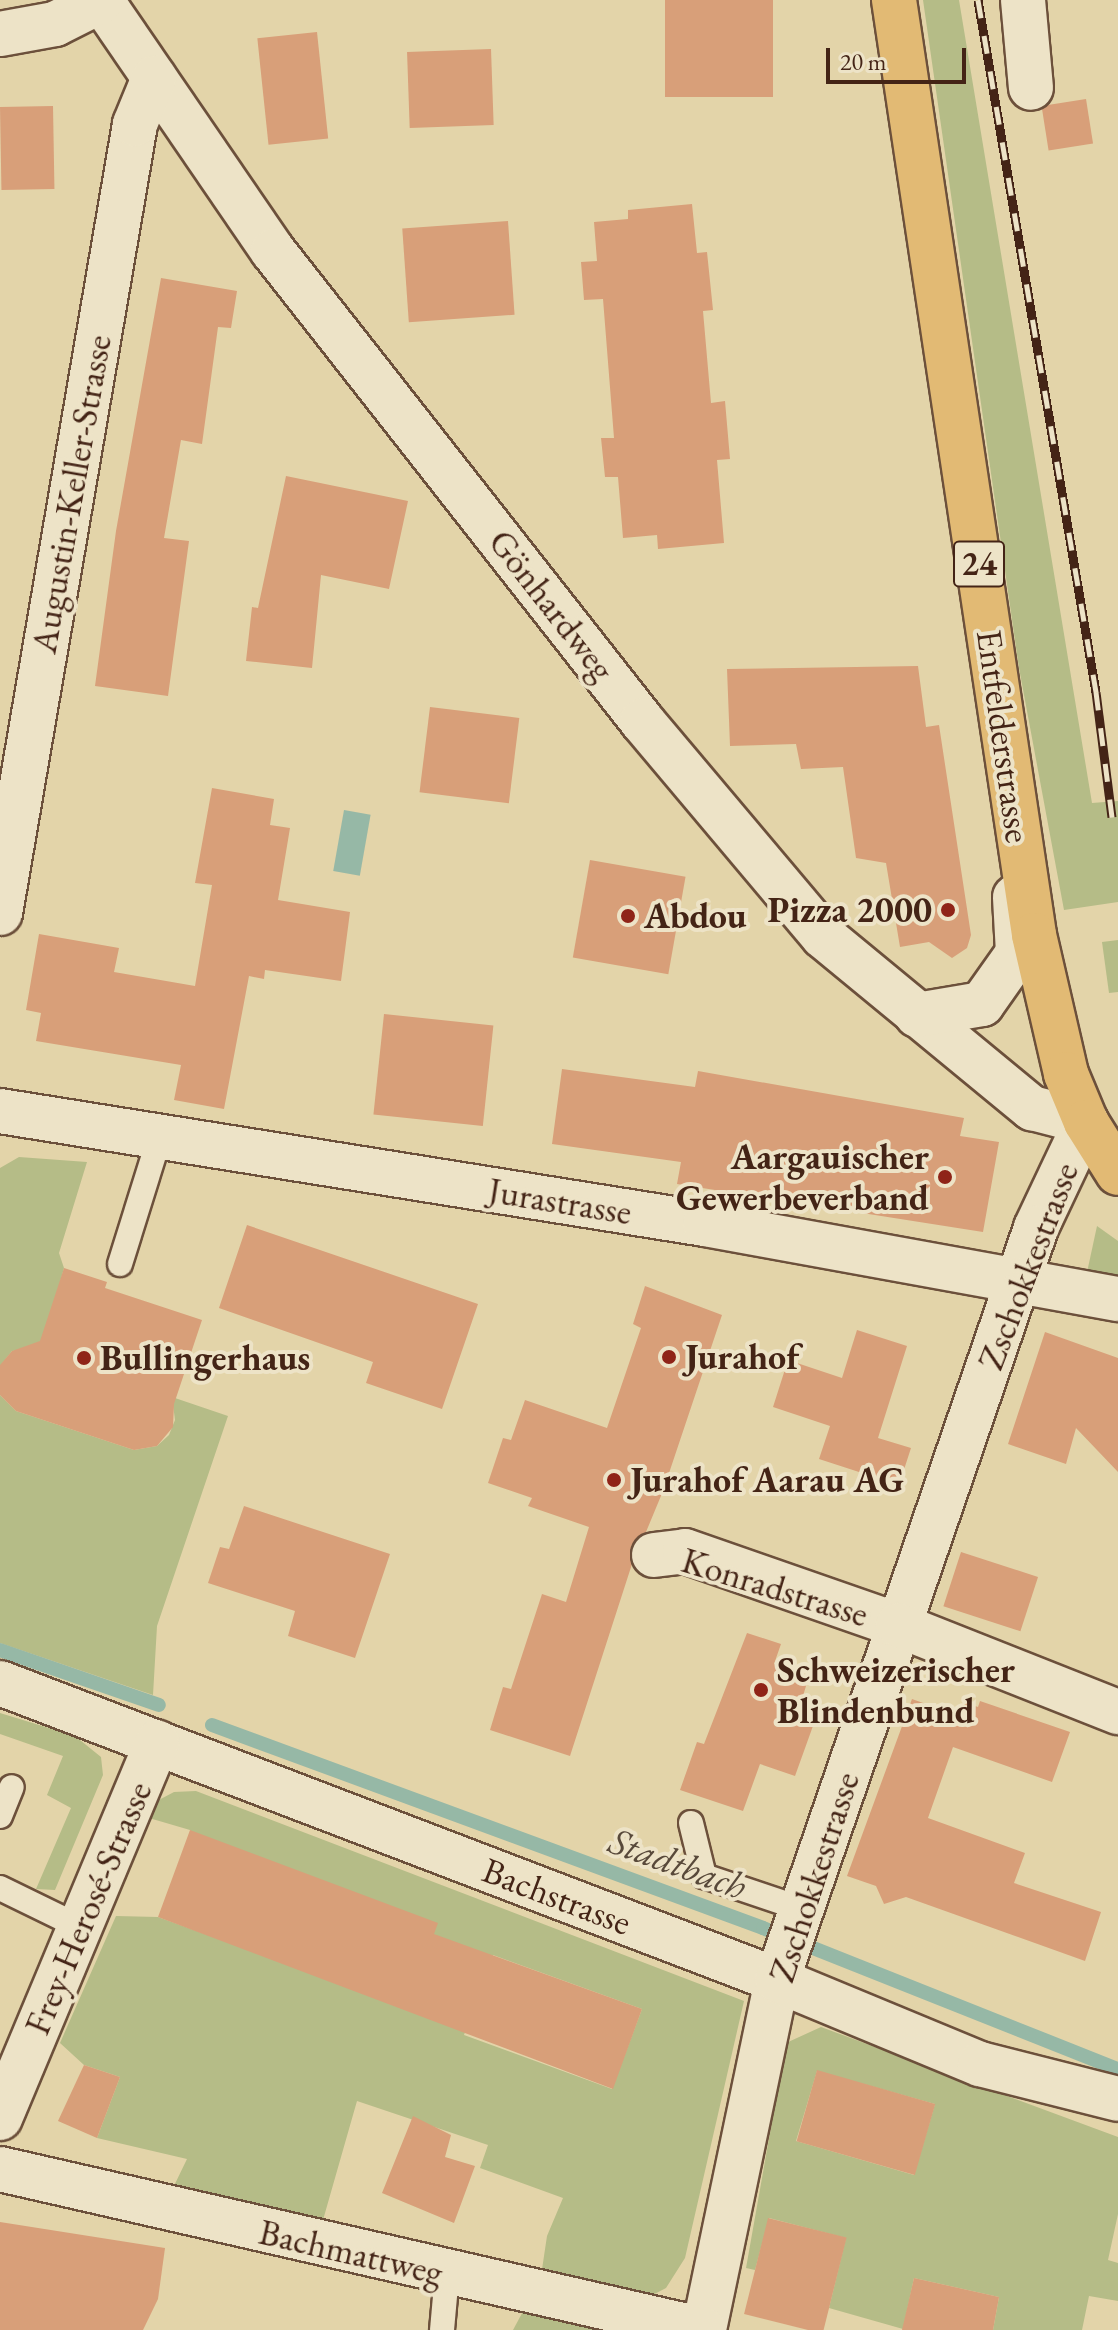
<!DOCTYPE html>
<html>
<head>
<meta charset="utf-8">
<style>
  body { margin:0 }
  #map { position:relative; width:1118px; height:2330px; overflow:hidden; background:#e3d4a9; font-family:"EB Garamond",serif }
  div>[style] { position:absolute }
  .green>* { inset:0; background:#b5bc87 }
  .water>* { inset:0; background:#96b8a6; transform-origin:0 0 }
  .stream>* { height:14px; margin:-7px; padding:0 7px; transform-origin:7px; border-radius:7px; background:#96b8a6 }
  .building>* { inset:0; background:#d89f79; transform-origin:0 0 }
  .roads { filter:drop-shadow(2px 0 #6c503b) drop-shadow(-2px 0 #6c503b) drop-shadow(0 2px #6c503b) drop-shadow(0 -2px #6c503b) }
  .lane>* { height:24px; margin:-12px; padding:0 12px; transform-origin:12px; border-radius:12px; background:#ede3c7 }
  .street>* { height:44px; margin:-22px; padding:0 22px; transform-origin:22px; border-radius:22px; background:#ede3c7 }
  .primary>* { height:44px; margin:-22px; padding:0 22px; transform-origin:22px; border-radius:22px; background:#e2ba74 }
  .rail>* { height:9px; margin-top:-4.5px; transform-origin:0; background:repeating-linear-gradient(90deg,#ede3c7 0 18px,#442416 0 36px); box-sizing:border-box; border-block:2px solid #442416 }
  .dots>* { width:22px; height:22px; translate:-50% -50%; box-sizing:border-box; border:4px solid #ede3c7; border-radius:50% }
  span { translate:-50% -50%; white-space:nowrap; text-align:center; line-height:1.15; -webkit-text-stroke:8px #ede3c7; paint-order:stroke }
  .shield-label span { padding:2px 6px; background:#ede3c7; border:2px solid; border-radius:6px; -webkit-text-stroke-width:0 }
  .shield-label { font-size:34px; color:#442416; font-weight:700 }
  .street-label { font-size:36px; color:#442416 }
  .poi-label { font-size:36px; color:#442416; font-weight:700 }
  .right { translate:-100% -50%; text-align:right }
  .left { translate:0 -50%; text-align:left }
  .water-label { font-size:38px; color:#58493a; font-style:italic }
  .scale { position:absolute; left:826px; top:48px; width:140px; height:36px; box-sizing:border-box; border:4px solid #442416; border-top:0; padding-left:10px; font-size:24px; line-height:28px; white-space:nowrap; color:#442416; -webkit-text-stroke:6px #ede3c7; paint-order:stroke }
</style>
</head>
<body>
<div id="map">
  <div class="green">
    <div style="clip-path:polygon(923px 0,959px 0,1092px 803px,1118px 801px,1118px 902px,1064px 910px,1019px 668px)"></div>
    <div style="clip-path:polygon(1118px 940px,1118px 992px,1109px 993px,1102px 942px)"></div>
    <div style="clip-path:polygon(19px 1157px,87px 1162px,59px 1253px,64px 1268px,42px 1348px,12px 1351px,0 1366px,0 1168px)"></div>
    <div style="clip-path:polygon(1097px 1226px,1118px 1241px,1118px 1283px,1086px 1277px)"></div>
    <div style="clip-path:polygon(0 1395px,16px 1411px,134px 1450px,157px 1446px,169px 1435px,175px 1420px,172px 1397px,228px 1416px,157px 1626px,153px 1695px,0 1643px)"></div>
    <div style="clip-path:polygon(0 1713px,75px 1736px,101px 1757px,103px 1775px,55px 1890px,36px 1889px,71px 1808px,47px 1795px,63px 1756px,0 1734px)"></div>
    <div style="clip-path:polygon(evenodd,196px 1791px,744px 2001px,685px 2258px,666px 2288px,645px 2299px,541px 2276px,547px 2236px,563px 2198px,480px 2168px,488px 2145px,357px 2101px,323px 2220px,171px 2192px,187px 2159px,97px 2138px,120px 2077px,84px 2065px,60px 2043px,116px 1916px,158px 1917px,266px 1956px,190px 1830px,149px 1818px,155px 1802px,174px 1792px,196px 1791px,493px 1955px,642px 2009px,612px 2089px,464px 2035px,493px 1955px)"></div>
    <div style="clip-path:polygon(evenodd,821px 2027px,1118px 2137px,1118px 2214px,1108px 2260px,1118px 2263px,1118px 2301px,1089px 2296px,1082px 2330px,993px 2330px,999px 2297px,914px 2278px,903px 2329px,829px 2308px,846px 2238px,769px 2218px,755px 2270px,746px 2268px,786px 2043px,821px 2027px,817px 2071px,935px 2104px,914px 2175px,796px 2141px,817px 2071px)"></div>
    <div style="clip-path:polygon(527px 2304px,640px 2330px,513px 2330px)"></div>
  </div>
  <div class="water">
    <div style="left:344px;top:810px;width:27px;height:62px;rotate:10deg"></div>
  </div>
  <div class="stream">
    <div style="left:0;top:1650px;width:168px;rotate:19.1deg"></div>
    <div style="left:212px;top:1725px;width:587px;rotate:20.22deg"></div>
    <div style="left:763px;top:1928px;width:382px;rotate:21.7deg"></div>
  </div>
  <div class="building">
    <div style="left:665px;top:0;width:108px;height:97px"></div>
    <div style="left:317px;top:32px;width:107px;height:60px;rotate:84deg"></div>
    <div style="left:491px;top:49px;width:76px;height:84px;rotate:88deg"></div>
    <div style="left:1086px;top:99px;width:45px;height:45px;rotate:81deg"></div>
    <div style="left:53px;top:106px;width:83px;height:53px;rotate:89deg"></div>
    <div style="clip-path:polygon(692px 204px,697px 253px,707px 252px,713px 310px,703px 311px,711px 403px,725px 401px,730px 459px,717px 460px,724px 543px,658px 549px,657px 535px,623px 538px,618px 477px,605px 477px,601px 438px,614px 438px,603px 299px,584px 300px,581px 262px,597px 261px,594px 222px,628px 219px,628px 210px)"></div>
    <div style="left:508px;top:221px;width:94px;height:106px;rotate:86deg"></div>
    <div style="clip-path:polygon(161px 278px,237px 291px,231px 328px,218px 327px,202px 444px,181px 440px,164px 538px,189px 541px,168px 696px,95px 686px,116px 531px)"></div>
    <div style="clip-path:polygon(286px 476px,408px 501px,389px 589px,321px 575px,312px 668px,246px 661px,252px 607px,258px 608px)"></div>
    <div style="clip-path:polygon(918px 666px,926px 727px,939px 725px,971px 935px,967px 948px,952px 958px,929px 942px,900px 947px,886px 863px,856px 858px,843px 767px,801px 769px,796px 744px,730px 746px,727px 669px)"></div>
    <div style="left:430px;top:707px;width:90px;height:86px;rotate:7deg"></div>
    <div style="clip-path:polygon(212px 788px,274px 799px,270px 825px,290px 828px,278px 900px,350px 912px,341px 981px,265px 970px,264px 979px,249px 976px,224px 1109px,174px 1100px,181px 1065px,36px 1041px,41px 1013px,26px 1010px,39px 934px,119px 948px,114px 972px,195px 986px,212px 885px,195px 883px)"></div>
    <div style="left:590px;top:860px;width:97px;height:99px;rotate:10deg"></div>
    <div style="left:384px;top:1014px;width:110px;height:101px;rotate:6deg"></div>
    <div style="clip-path:polygon(562px 1069px,695px 1087px,698px 1071px,964px 1118px,960px 1136px,999px 1142px,983px 1232px,677px 1184px,681px 1162px,552px 1144px)"></div>
    <div style="clip-path:polygon(247px 1225px,478px 1304px,442px 1409px,366px 1383px,373px 1362px,219px 1308px)"></div>
    <div style="clip-path:polygon(64px 1268px,107px 1282px,105px 1288px,202px 1320px,174px 1404px,173px 1427px,157px 1446px,134px 1450px,16px 1411px,0 1395px,0 1365px,12px 1351px,40px 1341px)"></div>
    <div style="clip-path:polygon(645px 1286px,722px 1315px,663px 1491px,646px 1532px,631px 1546px,632px 1564px,570px 1756px,490px 1730px,503px 1687px,511px 1689px,542px 1594px,566px 1602px,589px 1527px,528px 1506px,532px 1498px,488px 1483px,503px 1438px,511px 1440px,525px 1400px,607px 1428px,641px 1328px,633px 1324px)"></div>
    <div style="clip-path:polygon(857px 1330px,907px 1346px,878px 1438px,911px 1448px,899px 1485px,819px 1459px,830px 1426px,773px 1407px,788px 1360px,842px 1378px)"></div>
    <div style="clip-path:polygon(1045px 1332px,1118px 1358px,1118px 1472px,1076px 1428px,1066px 1464px,1008px 1444px)"></div>
    <div style="clip-path:polygon(244px 1506px,390px 1554px,355px 1658px,288px 1636px,295px 1611px,208px 1583px,220px 1547px,229px 1549px)"></div>
    <div style="left:961px;top:1552px;width:81px;height:57px;rotate:18deg"></div>
    <div style="clip-path:polygon(747px 1633px,781px 1644px,774px 1664px,809px 1676px,800px 1706px,818px 1712px,795px 1776px,760px 1764px,743px 1811px,680px 1790px,697px 1742px,704px 1744px)"></div>
    <div style="clip-path:polygon(912px 1699px,962px 1717px,966px 1703px,978px 1707px,980px 1701px,1070px 1732px,1052px 1782px,953px 1747px,928px 1818px,1025px 1853px,1014px 1883px,1101px 1912px,1085px 1961px,906px 1897px,884px 1904px,876px 1886px,847px 1876px)"></div>
    <div style="clip-path:polygon(190px 1830px,438px 1923px,434px 1934px,642px 2009px,613px 2089px,158px 1917px)"></div>
    <div style="clip-path:polygon(84px 2065px,120px 2077px,97px 2138px,58px 2121px)"></div>
    <div style="left:817px;top:2070px;width:123px;height:74px;rotate:16deg"></div>
    <div style="clip-path:polygon(413px 2116px,451px 2135px,445px 2157px,475px 2166px,454px 2223px,382px 2193px)"></div>
    <div style="left:768px;top:2218px;width:81px;height:99px;rotate:14deg"></div>
    <div style="clip-path:polygon(0 2222px,165px 2248px,158px 2299px,143px 2330px,0 2330px)"></div>
    <div style="clip-path:polygon(914px 2278px,999px 2297px,993px 2330px,902px 2330px)"></div>
  </div>
  <div class="roads">
    <div class="lane">
      <div style="left:120px;top:1264px;width:131px;rotate:-72.7deg"></div>
      <div style="left:0;top:1816px;width:31px;rotate:-68deg"></div>
      <div style="left:691px;top:1823px;width:55px;rotate:76.2deg"></div>
      <div style="left:704px;top:1876px;width:103px;rotate:18.6deg"></div>
      <div style="left:0;top:1888px;width:89px;rotate:26deg"></div>
      <div style="left:442px;top:2330px;width:56px;rotate:-84.9deg"></div>
    </div>
    <div class="street">
      <div style="left:101px;top:0;width:304px;rotate:55.6deg"></div>
      <div style="left:273px;top:251px;width:598px;rotate:51.86deg"></div>
      <div style="left:642px;top:721px;width:281px;rotate:49.9deg"></div>
      <div style="left:823px;top:936px;width:271px;rotate:39.5deg"></div>
      <div style="left:1032px;top:1108px;width:56px;rotate:14.5deg"></div>
      <div style="left:1086px;top:1122px;width:117px;rotate:115.3deg"></div>
      <div style="left:1036px;top:1228px;width:795px;rotate:109deg"></div>
      <div style="left:777px;top:1980px;width:358px;rotate:101.8deg"></div>
      <div style="left:1023px;top:0;width:88px;rotate:84.8deg"></div>
      <div style="left:0;top:34px;width:56px;rotate:-10.3deg"></div>
      <div style="left:55px;top:24px;width:51px;rotate:-26.6deg"></div>
      <div style="left:0;top:913px;width:800px;rotate:-80.29deg"></div>
      <div style="left:135px;top:124px;width:50px;rotate:-67.6deg"></div>
      <div style="left:917px;top:1015px;width:66px;rotate:-9.6deg"></div>
      <div style="left:982px;top:1004px;width:62px;rotate:-54.8deg"></div>
      <div style="left:1018px;top:953px;width:56px;rotate:-93.1deg"></div>
      <div style="left:0;top:1111px;width:714px;rotate:9.11deg"></div>
      <div style="left:705px;top:1224px;width:420px;rotate:10.3deg"></div>
      <div style="left:654px;top:1555px;width:31px;rotate:-7deg"></div>
      <div style="left:685px;top:1551px;width:225px;rotate:19.2deg"></div>
      <div style="left:898px;top:1625px;width:237px;rotate:21.6deg"></div>
      <div style="left:0;top:1683px;width:832px;rotate:20.92deg"></div>
      <div style="left:777px;top:1980px;width:220px;rotate:22.5deg"></div>
      <div style="left:980px;top:2064px;width:142px;rotate:14.2deg"></div>
      <div style="left:0;top:2118px;width:407px;rotate:-67.3deg"></div>
      <div style="left:0;top:2169px;width:722px;rotate:12.88deg"></div>
    </div>
    <div class="primary">
      <div style="left:894px;top:0;width:945px;rotate:81.48deg"></div>
      <div style="left:1034px;top:935px;width:143px;rotate:77deg"></div>
      <div style="left:1066px;top:1074px;width:52px;rotate:67.4deg"></div>
      <div style="left:1086px;top:1122px;width:60px;rotate:57.9deg"></div>
    </div>
  </div>
  <div class="rail">
    <div style="left:978px;top:0;width:702px;rotate:80.32deg"></div>
    <div style="left:1096px;top:692px;width:126px;rotate:82.7deg"></div>
  </div>
  <div class="dots">
    <div style="left:948px;top:910px;background:#8f2418"></div>
    <div style="left:628px;top:916px;background:#8f2418"></div>
    <div style="left:945px;top:1177px;background:#8f2418"></div>
    <div style="left:669px;top:1357px;background:#8f2418"></div>
    <div style="left:84px;top:1358px;background:#8f2418"></div>
    <div style="left:614px;top:1480px;background:#8f2418"></div>
    <div style="left:761px;top:1690px;background:#8f2418"></div>
  </div>
  <div class="shield-label">
    <span style="left:979px;top:564px">24</span>
  </div>
  <div class="street-label">
    <span style="left:71px;top:494px;rotate:-80deg">Augustin-Keller-Strasse</span>
    <span style="left:552px;top:605px;rotate:52deg">Gönhardweg</span>
    <span style="left:1004px;top:736px;rotate:82deg">Entfelderstrasse</span>
    <span style="left:560px;top:1201px;rotate:9deg">Jurastrasse</span>
    <span style="left:1028px;top:1266px;rotate:-69deg">Zschokkestrasse</span>
    <span style="left:775px;top:1587px;rotate:17deg">Konradstrasse</span>
    <span style="left:814px;top:1877px;rotate:-72deg">Zschokkestrasse</span>
    <span style="left:557px;top:1896px;rotate:21deg">Bachstrasse</span>
    <span style="left:88px;top:1908px;rotate:-67deg">Frey-Herosé-Strasse</span>
    <span style="left:351px;top:2252px;rotate:13deg">Bachmattweg</span>
  </div>
  <div class="poi-label">
    <span class="right" style="left:932px;top:910px">Pizza 2000</span>
    <span class="left" style="left:644px;top:916px">Abdou</span>
    <span class="right" style="left:929px;top:1177px">Aargauischer<br>Gewerbeverband</span>
    <span class="left" style="left:685px;top:1357px">Jurahof</span>
    <span class="left" style="left:100px;top:1358px">Bullingerhaus</span>
    <span class="left" style="left:630px;top:1480px">Jurahof Aarau AG</span>
    <span class="left" style="left:777px;top:1690px">Schweizerischer<br>Blindenbund</span>
  </div>
  <div class="water-label">
    <span style="left:678px;top:1863px;rotate:20deg">Stadtbach</span>
  </div>
  <div class="scale">20 m</div>
</div>
</body>
</html>
